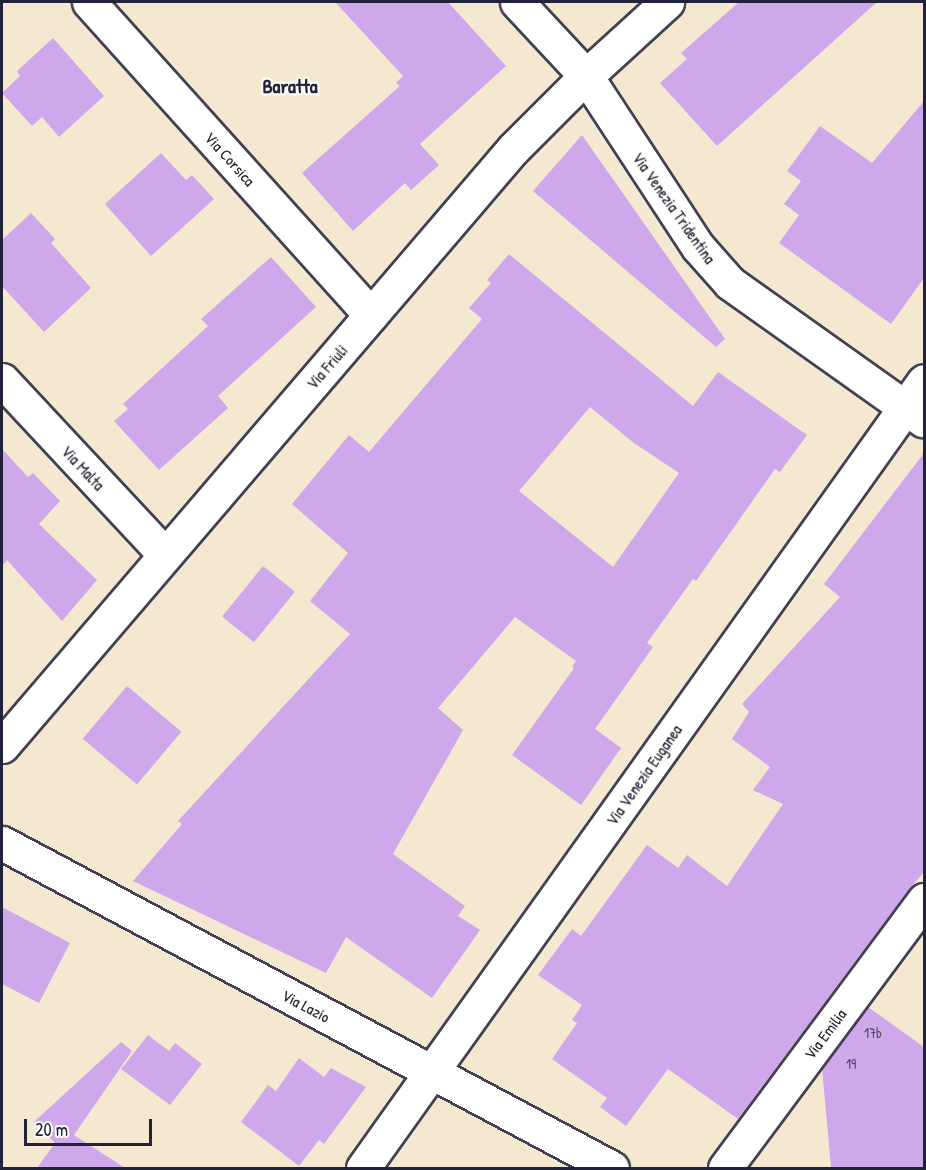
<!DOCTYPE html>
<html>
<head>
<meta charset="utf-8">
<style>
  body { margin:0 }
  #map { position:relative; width:926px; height:1170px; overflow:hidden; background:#f5e8d1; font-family:"Patrick Hand",sans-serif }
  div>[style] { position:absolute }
  .building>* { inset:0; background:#cea8eb; transform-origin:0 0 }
  .roads { filter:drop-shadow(2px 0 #424052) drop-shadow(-2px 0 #424052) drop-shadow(0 2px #424052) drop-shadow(0 -2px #424052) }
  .street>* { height:33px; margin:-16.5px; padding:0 16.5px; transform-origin:16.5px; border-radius:16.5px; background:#fff }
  span { translate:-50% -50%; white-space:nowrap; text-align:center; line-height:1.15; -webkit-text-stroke:4.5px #fdfcf7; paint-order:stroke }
  .number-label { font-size:14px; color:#4d4467 }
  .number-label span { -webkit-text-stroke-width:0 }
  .street-label { font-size:16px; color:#22223b }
  .quarter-label { font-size:20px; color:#22223b; font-weight:700 }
  .frame { position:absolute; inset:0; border:3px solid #22223b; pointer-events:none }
  .scale { position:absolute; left:24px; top:1119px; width:128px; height:27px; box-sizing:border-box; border:3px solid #22223b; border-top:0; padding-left:8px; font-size:18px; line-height:21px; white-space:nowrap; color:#22223b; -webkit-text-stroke:4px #fdfcf7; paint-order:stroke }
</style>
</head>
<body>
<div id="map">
  <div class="building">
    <div style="clip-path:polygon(335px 2px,448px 2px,506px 66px,420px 144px,439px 165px,411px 190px,405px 183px,353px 231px,302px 173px,400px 86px,396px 83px,403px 76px)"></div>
    <div style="clip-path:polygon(739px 2px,877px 2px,717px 146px,660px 83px,687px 59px,681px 53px)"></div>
    <div style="clip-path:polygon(53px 38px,104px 96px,59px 137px,42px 117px,32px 126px,2px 93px,20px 76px,17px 71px)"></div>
    <div style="clip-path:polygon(924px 101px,924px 278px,891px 324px,779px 243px,799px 215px,784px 204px,801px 181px,787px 171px,820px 126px,872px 163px)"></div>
    <div style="clip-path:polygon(582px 135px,725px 339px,716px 347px,533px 191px)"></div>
    <div style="clip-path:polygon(161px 153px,186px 180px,192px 175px,214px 199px,151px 256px,105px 204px)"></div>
    <div style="clip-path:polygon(31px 213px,55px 239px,51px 243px,91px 288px,44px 332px,2px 286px,2px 240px)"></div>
    <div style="clip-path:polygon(evenodd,509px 254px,693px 406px,718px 372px,807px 435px,780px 472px,775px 469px,696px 581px,693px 579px,647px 643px,653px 647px,595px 729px,621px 748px,581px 805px,512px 755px,574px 668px,572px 667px,576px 661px,515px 617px,438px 708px,463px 730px,393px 854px,465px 906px,458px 916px,480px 930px,432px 998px,346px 937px,326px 973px,133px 881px,182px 824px,178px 821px,350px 634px,310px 601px,348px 553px,292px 504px,349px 435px,369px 452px,482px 319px,469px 308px,491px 283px,487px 280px,509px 254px,590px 407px,634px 443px,679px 473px,613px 567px,519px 491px,590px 407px)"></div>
    <div style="clip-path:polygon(271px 257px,316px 307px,218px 396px,228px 408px,159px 470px,114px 421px,128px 409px,123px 404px,208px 326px,201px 319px)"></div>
    <div style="clip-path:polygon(2px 449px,28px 477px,33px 473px,60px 501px,39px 524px,97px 580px,62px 621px,7px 560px,2px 566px)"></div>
    <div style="clip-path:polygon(924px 453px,924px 872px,909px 889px,738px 1119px,668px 1069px,626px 1126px,600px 1107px,607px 1098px,552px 1059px,577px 1023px,572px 1020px,582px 1005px,538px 975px,572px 929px,581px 936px,647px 845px,678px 868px,687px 855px,727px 886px,783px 804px,753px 790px,770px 767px,732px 739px,749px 712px,742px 704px,840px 597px,824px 584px)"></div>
    <div style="left:263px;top:566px;width:41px;height:65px;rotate:39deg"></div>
    <div style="left:127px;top:686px;width:71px;height:69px;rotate:40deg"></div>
    <div style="clip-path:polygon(2px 907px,70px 943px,39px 1003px,2px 984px)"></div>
    <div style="clip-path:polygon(868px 1007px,924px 1047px,924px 1168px,831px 1168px,822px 1068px)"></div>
    <div style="clip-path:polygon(148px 1035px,169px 1051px,175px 1043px,202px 1064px,170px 1105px,121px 1069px)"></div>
    <div style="clip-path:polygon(121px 1042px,132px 1051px,74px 1135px,125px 1168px,37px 1168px,55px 1143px,34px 1122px)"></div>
    <div style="clip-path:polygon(299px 1058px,324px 1077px,331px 1068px,366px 1087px,324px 1144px,319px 1140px,299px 1166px,241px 1122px,268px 1085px,276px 1091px)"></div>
  </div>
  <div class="roads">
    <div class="street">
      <div style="left:89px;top:2px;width:421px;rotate:48deg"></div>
      <div style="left:517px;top:2px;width:101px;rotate:47deg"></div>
      <div style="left:586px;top:76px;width:204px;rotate:56.8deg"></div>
      <div style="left:698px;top:247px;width:48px;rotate:48.4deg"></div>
      <div style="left:730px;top:283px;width:237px;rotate:35.4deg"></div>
      <div style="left:2px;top:380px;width:239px;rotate:47deg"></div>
      <div style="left:2px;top:746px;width:786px;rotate:-49.44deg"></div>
      <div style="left:513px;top:149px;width:103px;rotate:-45deg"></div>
      <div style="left:586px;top:76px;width:110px;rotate:-42.4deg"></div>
      <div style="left:2px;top:843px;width:691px;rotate:28.05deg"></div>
      <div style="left:363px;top:1168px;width:966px;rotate:-54.52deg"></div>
      <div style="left:725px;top:1168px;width:334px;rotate:-53.4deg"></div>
    </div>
  </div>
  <div class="number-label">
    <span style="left:873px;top:1033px">17b</span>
    <span style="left:851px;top:1064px">19</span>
  </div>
  <div class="street-label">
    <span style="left:230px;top:159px;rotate:48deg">Via Corsica</span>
    <span style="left:674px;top:208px;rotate:55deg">Via Venezia Tridentina</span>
    <span style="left:327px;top:367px;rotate:-49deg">Via Friuli</span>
    <span style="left:83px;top:468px;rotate:47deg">Via Malta</span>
    <span style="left:644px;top:775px;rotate:-55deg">Via Venezia Euganea</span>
    <span style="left:306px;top:1006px;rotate:28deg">Via Lazio</span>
    <span style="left:825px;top:1034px;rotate:-53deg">Via Emilia</span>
  </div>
  <div class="quarter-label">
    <span style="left:290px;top:85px">Baratta</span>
  </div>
  <div class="frame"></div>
  <div class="scale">20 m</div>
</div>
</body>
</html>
